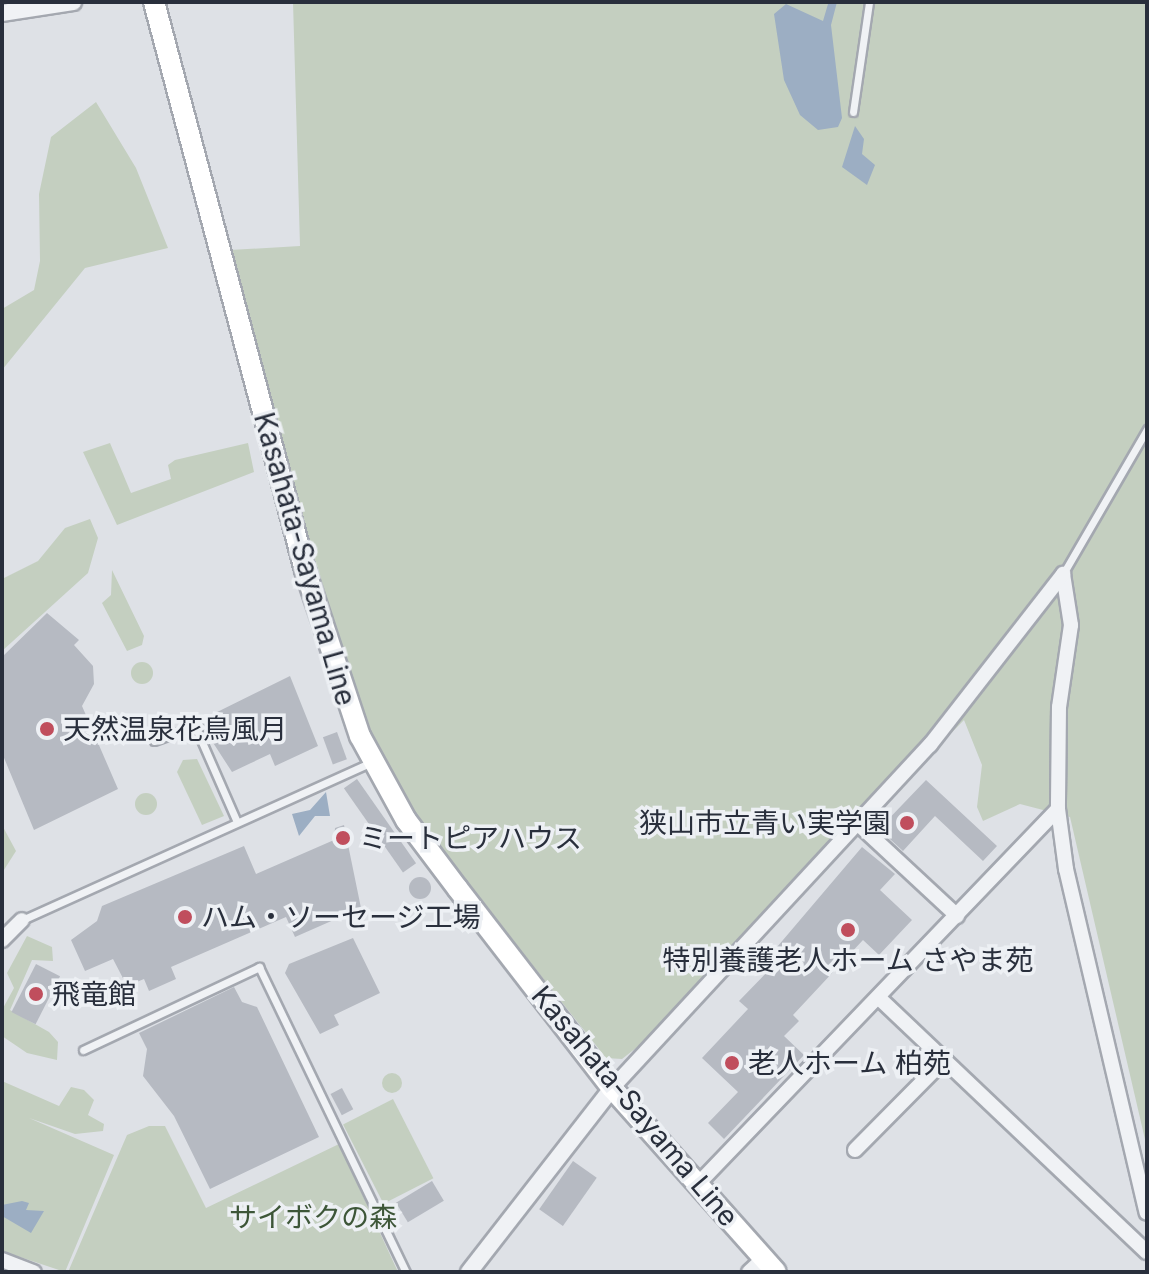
<!DOCTYPE html>
<html>
<head>
<meta charset="utf-8">
<style>
  body { margin:0 }
  #map { position:relative; width:1149px; height:1274px; overflow:hidden; background:#dee1e6; font-family:Inter,"Noto Sans JP",sans-serif }
  div>[style] { position:absolute }
  .green>* { inset:0; background:#c4cfc0; transform-origin:0 0 }
  .round { border-radius:50% }
  .water>* { inset:0; background:#9caec3 }
  .building>* { inset:0; background:#b6bac2; transform-origin:0 0 }
  .roads { filter:drop-shadow(2px 0 #a4a8b0) drop-shadow(-2px 0 #a4a8b0) drop-shadow(0 2px #a4a8b0) drop-shadow(0 -2px #a4a8b0) }
  .service>* { height:7px; margin:-3.5px; padding:0 3.5px; transform-origin:3.5px; border-radius:3.5px; background:#f0f2f5 }
  .minor>* { height:14px; margin:-7px; padding:0 7px; transform-origin:7px; border-radius:7px; background:#f0f2f5 }
  .tertiary>* { height:16px; margin:-8px; padding:0 8px; transform-origin:8px; border-radius:8px; background:#f0f2f5 }
  .secondary>* { height:20px; margin:-10px; padding:0 10px; transform-origin:10px; border-radius:10px; background:#fff }
  .dots>* { width:22px; height:22px; translate:-50% -50%; box-sizing:border-box; border:4px solid #edf0f4; border-radius:50% }
  span { translate:-50% -50%; white-space:nowrap; text-align:center; line-height:1.15; -webkit-text-stroke:7px #edf0f4; paint-order:stroke }
  .street-label { font-size:28px; color:#292f3c }
  .poi-label { font-size:28px; color:#292f3c }
  .left { translate:0 -50%; text-align:left }
  .right { translate:-100% -50%; text-align:right }
  .park-label { font-size:28px; color:#3d5638 }
  .frame { position:absolute; inset:0; border:4px solid #292f3c; pointer-events:none }
</style>
</head>
<body>
<div id="map">
  <div class="green">
    <div style="clip-path:polygon(293px 2px,1147px 2px,1147px 1148px,1070px 817px,1020px 804px,983px 821px,977px 807px,982px 765px,964px 720px,883px 803px,840px 831px,659px 1030px,622px 1059px,606px 1058px,427px 832px,380px 759px,341px 671px,230px 250px,300px 246px)"></div>
    <div style="clip-path:polygon(96px 102px,136px 168px,168px 248px,85px 268px,2px 370px,2px 309px,34px 290px,40px 261px,39px 194px,51px 137px)"></div>
    <div style="clip-path:polygon(110px 443px,131px 493px,171px 479px,168px 465px,175px 460px,248px 443px,254px 472px,117px 525px,83px 452px)"></div>
    <div style="clip-path:polygon(90px 519px,98px 538px,88px 573px,2px 651px,2px 579px,38px 561px,65px 528px)"></div>
    <div style="clip-path:polygon(112px 570px,144px 636px,142px 645px,127px 651px,102px 603px,111px 595px)"></div>
    <div class="round" style="left:131px;top:662px;width:22px;height:22px"></div>
    <div style="clip-path:polygon(197px 759px,224px 816px,202px 825px,177px 772px,183px 760px)"></div>
    <div class="round" style="left:135px;top:793px;width:22px;height:22px"></div>
    <div style="clip-path:polygon(2px 825px,16px 851px,2px 873px)"></div>
    <div style="clip-path:polygon(27px 936px,52px 947px,53px 961px,32px 960px,10px 1010px,49px 1032px,58px 1042px,57px 1060px,27px 1053px,2px 1036px,2px 1010px,14px 988px,7px 973px)"></div>
    <div class="round" style="left:382px;top:1073px;width:20px;height:20px"></div>
    <div style="clip-path:polygon(2px 1081px,59px 1106px,71px 1087px,84px 1090px,94px 1100px,88px 1115px,104px 1124px,103px 1131px,75px 1134px,29px 1118px,114px 1155px,65px 1272px,2px 1251px)"></div>
    <div style="left:393px;top:1099px;width:89px;height:56px;rotate:63deg"></div>
    <div style="clip-path:polygon(149px 1126px,165px 1126px,206px 1208px,339px 1144px,398px 1272px,68px 1272px,127px 1135px)"></div>
  </div>
  <div class="water">
    <div style="clip-path:polygon(837px 2px,831px 25px,842px 118px,838px 127px,818px 130px,800px 115px,784px 80px,774px 14px,786px 4px,823px 21px,828px 4px)"></div>
    <div style="clip-path:polygon(855px 126px,864px 139px,862px 154px,875px 165px,867px 185px,842px 167px)"></div>
    <div style="clip-path:polygon(326px 792px,330px 816px,315px 816px,299px 836px,292px 814px,310px 810px)"></div>
    <div style="clip-path:polygon(22px 1201px,29px 1203px,26px 1210px,44px 1211px,31px 1233px,2px 1216px,2px 1205px)"></div>
  </div>
  <div class="building">
    <div style="clip-path:polygon(47px 613px,79px 640px,74px 645px,93px 666px,94px 684px,82px 706px,118px 789px,34px 830px,2px 753px,2px 657px)"></div>
    <div style="clip-path:polygon(290px 676px,318px 746px,275px 766px,270px 754px,232px 772px,199px 721px)"></div>
    <div style="left:337px;top:732px;width:29px;height:15px;rotate:70deg"></div>
    <div style="left:357px;top:779px;width:103px;height:16px;rotate:55deg"></div>
    <div style="clip-path:polygon(926px 780px,997px 846px,983px 861px,935px 816px,903px 851px,879px 829px)"></div>
    <div style="clip-path:polygon(344px 825px,361px 908px,295px 937px,286px 917px,171px 967px,176px 979px,149px 991px,144px 979px,127px 986px,113px 959px,85px 971px,71px 940px,97px 921px,102px 906px,244px 846px,256px 874px,334px 840px,335px 828px)"></div>
    <div style="clip-path:polygon(862px 847px,895px 874px,880px 890px,912px 920px,879px 955px,863px 940px,793px 1015px,799px 1021px,784px 1036px,804px 1055px,724px 1139px,708px 1123px,738px 1092px,702px 1058px,748px 1009px,739px 1001px,773px 966px,766px 960px)"></div>
    <div class="round" style="left:409px;top:877px;width:22px;height:22px"></div>
    <div style="clip-path:polygon(353px 938px,380px 993px,334px 1015px,339px 1025px,320px 1034px,285px 973px,289px 964px)"></div>
    <div style="left:36px;top:964px;width:27px;height:54px;rotate:27deg"></div>
    <div style="clip-path:polygon(234px 987px,242px 1002px,257px 1007px,319px 1137px,210px 1189px,174px 1116px,143px 1076px,147px 1049px,139px 1033px)"></div>
    <div style="left:342px;top:1088px;width:24px;height:13px;rotate:62deg"></div>
    <div style="left:573px;top:1161px;width:29px;height:59px;rotate:35deg"></div>
    <div style="left:432px;top:1181px;width:23px;height:42px;rotate:59deg"></div>
  </div>
  <div class="roads">
    <div class="service">
      <div style="left:853px;top:112px;width:111px;rotate:-81.7deg"></div>
      <div style="left:1063px;top:574px;width:168px;rotate:-59.9deg"></div>
      <div style="left:154px;top:741px;width:44px;rotate:-20.1deg"></div>
      <div style="left:195px;top:726px;width:105px;rotate:66.4deg"></div>
      <div style="left:22px;top:920px;width:382px;rotate:-24.3deg"></div>
      <div style="left:83px;top:1050px;width:195px;rotate:-25.2deg"></div>
      <div style="left:259px;top:967px;width:339px;rotate:64.3deg"></div>
    </div>
    <div class="minor">
      <div style="left:1063px;top:574px;width:52px;rotate:81.1deg"></div>
      <div style="left:1071px;top:625px;width:83px;rotate:98.3deg"></div>
      <div style="left:1059px;top:707px;width:102px;rotate:90.6deg"></div>
      <div style="left:1058px;top:809px;width:61px;rotate:82.4deg"></div>
      <div style="left:1066px;top:869px;width:353px;rotate:76.8deg"></div>
      <div style="left:856px;top:822px;width:138px;rotate:42.9deg"></div>
      <div style="left:2px;top:940px;width:28px;rotate:-45deg"></div>
      <div style="left:879px;top:998px;width:369px;rotate:43.5deg"></div>
      <div style="left:612px;top:1088px;width:468px;rotate:-47.2deg"></div>
      <div style="left:930px;top:745px;width:217px;rotate:-52.1deg"></div>
      <div style="left:855px;top:1150px;width:127px;rotate:-45.3deg"></div>
      <div style="left:697px;top:1185px;width:521px;rotate:-46.17deg"></div>
      <div style="left:2px;top:1260px;width:34px;rotate:21deg"></div>
      <div style="left:749px;top:1272px;width:19px;rotate:-43deg"></div>
    </div>
    <div class="tertiary">
      <div style="left:2px;top:13px;width:72px;rotate:-8.8deg"></div>
      <div style="left:469px;top:1272px;width:233px;rotate:-52.1deg"></div>
    </div>
    <div class="secondary">
      <div style="left:154px;top:2px;width:588px;rotate:75.11deg"></div>
      <div style="left:305px;top:570px;width:175px;rotate:71.7deg"></div>
      <div style="left:360px;top:736px;width:96px;rotate:61.3deg"></div>
      <div style="left:406px;top:820px;width:86px;rotate:53deg"></div>
      <div style="left:458px;top:889px;width:252px;rotate:52.3deg"></div>
      <div style="left:612px;top:1088px;width:246px;rotate:48.3deg"></div>
    </div>
  </div>
  <div class="dots">
    <div style="left:47px;top:729px;background:#c04e5d"></div>
    <div style="left:907px;top:823px;background:#c04e5d"></div>
    <div style="left:343px;top:838px;background:#c04e5d"></div>
    <div style="left:185px;top:917px;background:#c04e5d"></div>
    <div style="left:848px;top:930px;background:#c04e5d"></div>
    <div style="left:36px;top:994px;background:#c04e5d"></div>
    <div style="left:732px;top:1063px;background:#c04e5d"></div>
  </div>
  <div class="street-label">
    <span style="left:305px;top:559px;rotate:74deg">Kasahata-Sayama Line</span>
    <span style="left:635px;top:1106px;rotate:50deg">Kasahata-Sayama Line</span>
  </div>
  <div class="poi-label">
    <span class="left" style="left:63px;top:729px">天然温泉花鳥風月</span>
    <span class="right" style="left:891px;top:823px">狭山市立青い実学園</span>
    <span class="left" style="left:359px;top:838px">ミートピアハウス</span>
    <span class="left" style="left:201px;top:917px">ハム・ソーセージ工場</span>
    <span style="left:848px;top:960px">特別養護老人ホーム さやま苑</span>
    <span class="left" style="left:52px;top:994px">飛竜館</span>
    <span class="left" style="left:748px;top:1063px">老人ホーム 柏苑</span>
  </div>
  <div class="park-label">
    <span style="left:313px;top:1217px">サイボクの森</span>
  </div>
  <div class="frame"></div>
</div>
</body>
</html>
